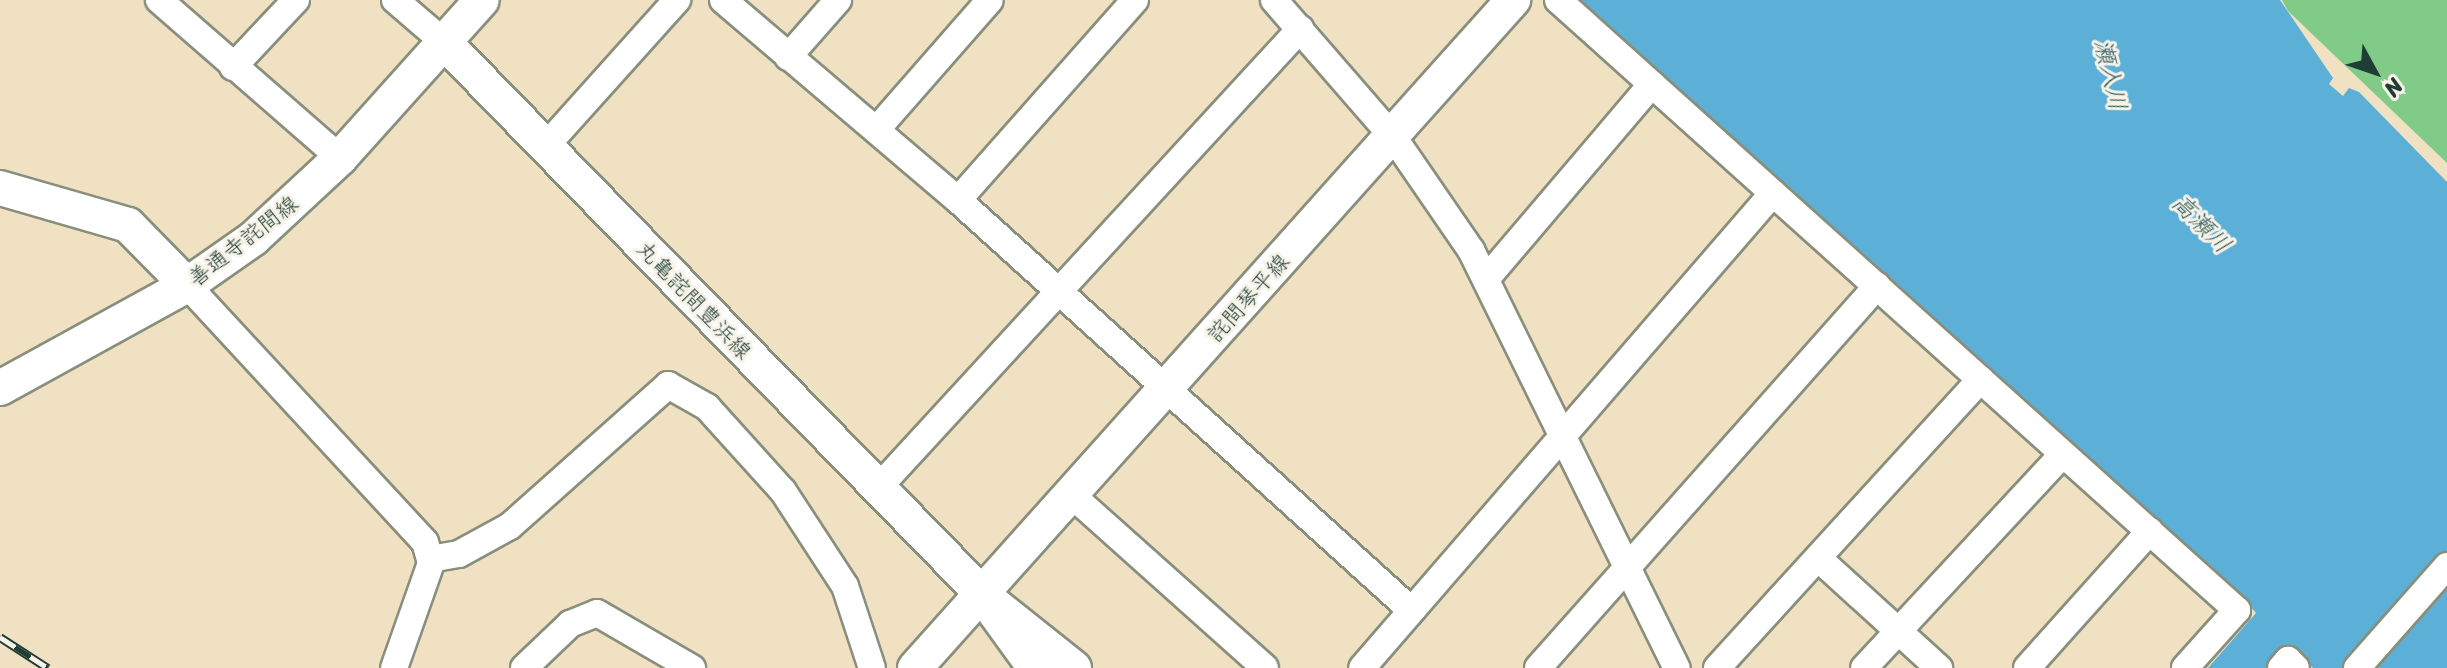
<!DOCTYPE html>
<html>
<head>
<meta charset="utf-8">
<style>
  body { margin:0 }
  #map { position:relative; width:2447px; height:668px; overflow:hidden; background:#f1e1c3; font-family:Sriracha,"Klee One",sans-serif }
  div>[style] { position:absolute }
  .green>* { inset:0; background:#81cb88 }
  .water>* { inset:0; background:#5cafd7 }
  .roads { filter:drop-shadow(2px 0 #888f7c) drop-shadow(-2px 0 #888f7c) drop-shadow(0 2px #888f7c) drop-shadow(0 -2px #888f7c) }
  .minor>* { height:26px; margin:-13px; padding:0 13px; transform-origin:13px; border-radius:13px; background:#fff }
  .major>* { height:34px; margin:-17px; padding:0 17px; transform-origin:17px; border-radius:17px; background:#fff }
  .rail>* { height:9px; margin-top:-4.5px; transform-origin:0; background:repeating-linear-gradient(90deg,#f7f3e8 0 18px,#1f3d34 0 36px); box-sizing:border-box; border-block:2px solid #1f3d34 }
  span { translate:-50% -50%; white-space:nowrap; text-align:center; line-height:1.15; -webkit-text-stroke:6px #f7f3e8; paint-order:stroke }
  .street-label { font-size:22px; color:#1f3d34 }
  .water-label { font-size:24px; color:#2e5a5d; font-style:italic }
  .north { position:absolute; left:2335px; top:32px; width:80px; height:80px; -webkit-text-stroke:6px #f7f3e8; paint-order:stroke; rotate:130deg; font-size:22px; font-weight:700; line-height:32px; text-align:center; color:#1f3d34 }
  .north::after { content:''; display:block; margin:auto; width:28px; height:36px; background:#1f3d34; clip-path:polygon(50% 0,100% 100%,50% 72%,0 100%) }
</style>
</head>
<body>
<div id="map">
  <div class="green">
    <div style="clip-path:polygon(2282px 0,2447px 0,2447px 163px,2288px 11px)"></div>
  </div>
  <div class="water">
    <div style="clip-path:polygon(1577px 0,2280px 0,2333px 78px,2329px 84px,2343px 96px,2349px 88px,2359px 92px,2447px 182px,2447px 668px,2313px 668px,2293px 651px,2272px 668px,2208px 668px,2256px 613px,2235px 588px)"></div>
  </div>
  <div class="roads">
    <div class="minor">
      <div style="left:159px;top:0;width:240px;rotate:41.1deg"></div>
      <div style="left:395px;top:0;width:65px;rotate:40.6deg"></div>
      <div style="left:723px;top:0;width:309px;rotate:40.4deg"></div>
      <div style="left:958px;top:200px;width:612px;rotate:42.15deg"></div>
      <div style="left:1274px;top:0;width:183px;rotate:49deg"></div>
      <div style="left:1394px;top:138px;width:136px;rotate:55.5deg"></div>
      <div style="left:1471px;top:250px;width:466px;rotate:63.8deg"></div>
      <div style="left:1558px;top:0;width:913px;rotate:41.94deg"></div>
      <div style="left:2237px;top:610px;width:78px;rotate:131.9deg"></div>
      <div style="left:788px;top:57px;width:76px;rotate:-48.7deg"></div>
      <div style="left:233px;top:67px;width:92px;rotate:-46.8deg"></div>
      <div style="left:877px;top:129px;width:171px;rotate:-48.8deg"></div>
      <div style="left:545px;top:147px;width:198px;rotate:-48.1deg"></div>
      <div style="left:958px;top:200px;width:267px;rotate:-48.5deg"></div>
      <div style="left:1486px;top:279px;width:256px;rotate:-49.6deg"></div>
      <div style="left:187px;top:285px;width:350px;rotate:47.2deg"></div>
      <div style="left:425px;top:542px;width:22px;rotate:74deg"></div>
      <div style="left:431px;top:563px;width:111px;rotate:109.4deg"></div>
      <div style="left:878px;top:488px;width:624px;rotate:-47.4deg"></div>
      <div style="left:1074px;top:497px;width:256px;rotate:41.8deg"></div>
      <div style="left:1818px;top:558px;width:164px;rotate:42.3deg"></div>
      <div style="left:430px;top:559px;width:29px;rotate:-10deg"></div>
      <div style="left:459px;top:554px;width:58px;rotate:-28.8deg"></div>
      <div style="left:510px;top:526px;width:212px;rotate:-41.7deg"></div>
      <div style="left:668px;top:385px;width:45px;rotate:29.4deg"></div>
      <div style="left:707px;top:407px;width:113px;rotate:47.9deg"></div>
      <div style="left:783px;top:491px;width:113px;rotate:56.9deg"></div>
      <div style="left:845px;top:586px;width:86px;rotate:71.8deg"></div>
      <div style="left:524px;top:668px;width:64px;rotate:-43.7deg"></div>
      <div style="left:570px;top:624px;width:29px;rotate:-22deg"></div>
      <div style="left:597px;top:613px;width:110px;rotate:30.1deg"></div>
      <div style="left:1362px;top:668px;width:628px;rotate:-49.13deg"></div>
      <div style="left:1538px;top:668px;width:511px;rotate:-48.41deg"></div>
      <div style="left:1717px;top:668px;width:391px;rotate:-47.6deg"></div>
      <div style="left:1864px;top:668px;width:292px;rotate:-47.1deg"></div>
      <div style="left:2027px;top:668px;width:184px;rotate:-48.1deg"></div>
      <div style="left:2281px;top:668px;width:11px;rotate:-49deg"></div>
      <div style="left:2288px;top:660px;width:11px;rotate:45deg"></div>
      <div style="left:2357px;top:668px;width:136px;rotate:-48.6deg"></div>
    </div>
    <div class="major">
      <div style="left:444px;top:42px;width:775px;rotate:45.73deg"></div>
      <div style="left:985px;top:597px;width:114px;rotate:38.6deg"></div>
      <div style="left:0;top:188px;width:133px;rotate:16.1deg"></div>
      <div style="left:128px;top:225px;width:84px;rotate:45.5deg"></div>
      <div style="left:0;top:388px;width:213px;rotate:-28.8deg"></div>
      <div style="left:187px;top:285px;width:82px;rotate:-35deg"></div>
      <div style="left:254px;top:238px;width:117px;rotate:-42.9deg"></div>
      <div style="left:340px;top:158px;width:212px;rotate:-48.1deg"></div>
      <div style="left:993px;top:610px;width:72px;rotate:54.1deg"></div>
      <div style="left:915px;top:668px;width:897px;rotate:-48.16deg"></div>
    </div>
  </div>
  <div class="rail">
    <div style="left:0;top:637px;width:57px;rotate:32.9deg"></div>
  </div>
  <div class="street-label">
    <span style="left:243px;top:241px;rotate:-38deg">善通寺詫間線</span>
    <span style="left:1248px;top:298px;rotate:-48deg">詫間琴平線</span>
    <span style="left:694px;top:300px;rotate:46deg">丸亀詫間豊浜線</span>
  </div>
  <div class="water-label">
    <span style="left:2110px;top:75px;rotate:77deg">瀬入川</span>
    <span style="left:2201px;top:224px;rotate:45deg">高瀬川</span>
  </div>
  <div class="north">N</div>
</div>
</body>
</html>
